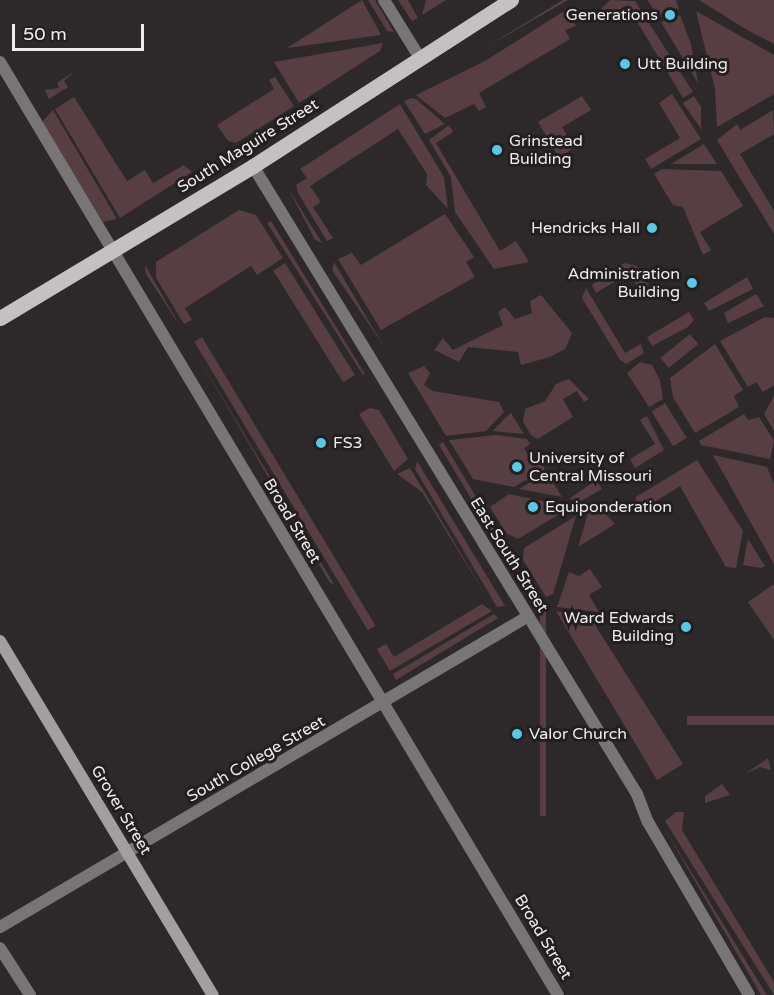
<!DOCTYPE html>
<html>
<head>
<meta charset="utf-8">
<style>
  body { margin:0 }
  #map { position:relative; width:774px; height:995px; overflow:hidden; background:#2d292a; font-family:"Varela Round",sans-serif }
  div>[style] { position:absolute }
  .green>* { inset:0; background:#563e43; transform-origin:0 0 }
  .street>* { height:12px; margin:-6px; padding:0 6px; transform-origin:6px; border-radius:6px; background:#777575 }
  .secondary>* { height:12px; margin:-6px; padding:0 6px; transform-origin:6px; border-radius:6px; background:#a39fa0 }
  .primary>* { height:15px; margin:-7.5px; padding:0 7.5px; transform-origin:7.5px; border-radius:7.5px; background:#c5c0c1 }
  .dots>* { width:16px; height:16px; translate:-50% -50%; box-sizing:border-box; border:3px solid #231f20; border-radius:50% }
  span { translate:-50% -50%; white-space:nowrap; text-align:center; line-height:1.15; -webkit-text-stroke:6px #231f20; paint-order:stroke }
  .poi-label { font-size:16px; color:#eeecec }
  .right { translate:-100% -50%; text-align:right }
  .left { translate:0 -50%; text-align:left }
  .street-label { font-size:16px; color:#eeecec }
  .scale { position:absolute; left:12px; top:24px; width:132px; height:27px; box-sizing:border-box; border:3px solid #eeecec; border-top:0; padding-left:8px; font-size:18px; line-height:21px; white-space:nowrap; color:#eeecec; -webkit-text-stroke:4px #231f20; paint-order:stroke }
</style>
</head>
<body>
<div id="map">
  <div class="green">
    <div style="clip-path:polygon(362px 0,381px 35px,287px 48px)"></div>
    <div style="clip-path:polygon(368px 0,375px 0,394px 32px,387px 31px)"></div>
    <div style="clip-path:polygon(398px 0,408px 0,418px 18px,412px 21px)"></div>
    <div style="clip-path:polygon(426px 0,446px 0,422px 15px)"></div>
    <div style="clip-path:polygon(563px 0,568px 0,486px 47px)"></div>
    <div style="clip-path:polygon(610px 0,635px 1px,693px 92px,683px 98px,627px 5px,594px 24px,593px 17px)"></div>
    <div style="clip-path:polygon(647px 0,676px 0,679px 9px,668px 8px,659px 16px)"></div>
    <div style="clip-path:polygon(699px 0,774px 0,774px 44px,744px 28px)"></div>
    <div style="clip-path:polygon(566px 10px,576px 26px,565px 30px,570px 39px,479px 93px,486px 107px,479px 111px,474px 104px,445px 118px,416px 95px,485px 61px)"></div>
    <div style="clip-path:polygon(696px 11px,774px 55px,774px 94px,717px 127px,715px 89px)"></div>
    <div style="clip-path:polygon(680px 15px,691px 44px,698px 83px,661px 22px)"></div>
    <div style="clip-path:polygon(383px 43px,380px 51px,299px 103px,274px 62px)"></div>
    <div style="clip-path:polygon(75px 71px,64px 81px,68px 87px,49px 99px,45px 90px,59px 88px,57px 83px)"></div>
    <div style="clip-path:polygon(275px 77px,294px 106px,236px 143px,228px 141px,217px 125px,274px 89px,269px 80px)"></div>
    <div style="clip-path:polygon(672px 94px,701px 139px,651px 169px,645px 159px,680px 138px,659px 103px)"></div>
    <div style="clip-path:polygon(582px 96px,591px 110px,562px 127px,574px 148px,559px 157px,538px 122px)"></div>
    <div style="clip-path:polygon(694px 96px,701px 107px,701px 129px,683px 103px)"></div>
    <div style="clip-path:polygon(74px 97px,127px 181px,145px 170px,153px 183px,184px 165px,192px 172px,120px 218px,55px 109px)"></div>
    <div style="clip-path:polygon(411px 98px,416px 99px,445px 124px,425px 134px,404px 101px)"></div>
    <div style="clip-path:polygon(400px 104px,444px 177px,448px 209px,426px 185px,427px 174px,398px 129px,310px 186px,321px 202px,313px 207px,333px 238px,327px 241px,298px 193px,296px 185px,307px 178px,300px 169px)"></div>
    <div style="clip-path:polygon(53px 110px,117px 219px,103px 222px,42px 122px)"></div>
    <div style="clip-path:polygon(773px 110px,774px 134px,740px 154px,774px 211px,774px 234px,717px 140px,737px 124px,740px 130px)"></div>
    <div style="clip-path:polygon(449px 125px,453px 132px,436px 143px,500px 251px,516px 241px,529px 262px,494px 269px,455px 212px,451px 177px,429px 140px)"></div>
    <div style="clip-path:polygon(704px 144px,717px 164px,671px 164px)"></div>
    <div style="clip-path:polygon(662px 169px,721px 171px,743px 206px,700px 232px,711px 250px,703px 255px,683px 207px,673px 205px,654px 174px)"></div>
    <div style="clip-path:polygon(288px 188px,322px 243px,315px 240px)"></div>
    <div style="clip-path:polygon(239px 210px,256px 215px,283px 258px,257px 275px,251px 266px,185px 308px,192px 320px,184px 324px,156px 278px,156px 262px)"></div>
    <div style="clip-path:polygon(445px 214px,474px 257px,466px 262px,475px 277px,381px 330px,338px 259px,352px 253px,361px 265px)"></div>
    <div style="clip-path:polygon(271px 221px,365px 374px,363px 375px,267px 223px)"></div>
    <div style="clip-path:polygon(334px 262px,383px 345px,332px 270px)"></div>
    <div style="left:285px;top:263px;width:132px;height:14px;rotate:58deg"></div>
    <div style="clip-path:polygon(624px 263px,637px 266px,649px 286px,640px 291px,629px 273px,596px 293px,592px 285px)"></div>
    <div style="clip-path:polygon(145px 265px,175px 317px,178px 323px,146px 274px)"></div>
    <div style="clip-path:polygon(747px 277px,753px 289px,709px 311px,704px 303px)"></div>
    <div style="clip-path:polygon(586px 288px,625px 353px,641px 344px,644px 353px,626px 364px,620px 360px,582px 298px)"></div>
    <div style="clip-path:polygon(756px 294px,764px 306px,728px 323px,724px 313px)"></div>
    <div style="clip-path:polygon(541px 295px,572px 333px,565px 349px,550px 357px,521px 365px,518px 352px,468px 347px,459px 362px,434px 350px,443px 338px,453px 350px,503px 325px,498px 312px,505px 307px,515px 319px,532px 313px,530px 301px)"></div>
    <div style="clip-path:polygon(689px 312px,694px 320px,688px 327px,652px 346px,647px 337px)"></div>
    <div style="clip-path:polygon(765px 317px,774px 318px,774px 385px,763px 392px,756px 382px,748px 387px,720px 341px)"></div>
    <div style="left:690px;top:334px;width:13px;height:38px;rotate:51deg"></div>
    <div style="left:202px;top:337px;width:337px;height:9px;rotate:59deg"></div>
    <div style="clip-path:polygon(715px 344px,743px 390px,734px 396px,739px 407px,695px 433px,673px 397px,670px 378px)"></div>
    <div style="clip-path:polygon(193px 348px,334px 584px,330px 583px)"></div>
    <div style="clip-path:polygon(640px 362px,652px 365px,660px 380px,663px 399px,649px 407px,627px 373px)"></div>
    <div style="clip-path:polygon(424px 366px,430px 373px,424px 385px,433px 391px,499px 402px,504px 412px,486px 431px,446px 436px,408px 373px)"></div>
    <div style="clip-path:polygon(569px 379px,589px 399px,584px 402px,577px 391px,563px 399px,573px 417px,538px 439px,531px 435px,523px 422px,525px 409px,545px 401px,556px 384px)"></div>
    <div style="clip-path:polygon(774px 396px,774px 431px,764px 414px)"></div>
    <div style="left:665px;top:403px;width:41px;height:16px;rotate:58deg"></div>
    <div style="clip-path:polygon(370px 408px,379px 410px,408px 459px,394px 471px,359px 414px)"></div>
    <div style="clip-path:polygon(511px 413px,524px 434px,493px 431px,504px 419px)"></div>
    <div style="clip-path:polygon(744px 414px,748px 420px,759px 417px,774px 441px,770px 459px,701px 445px,699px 441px)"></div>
    <div style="clip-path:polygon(647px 416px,664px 450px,635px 468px,630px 459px,655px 444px,640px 420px)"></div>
    <div style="clip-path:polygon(496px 435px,527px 439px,530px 444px,524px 448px,534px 465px,540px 461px,545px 469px,514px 487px,473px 479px,449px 440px)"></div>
    <div style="left:443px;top:442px;width:109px;height:5px;rotate:59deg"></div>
    <div style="clip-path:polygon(713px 455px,767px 467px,774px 484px,774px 564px)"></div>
    <div style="clip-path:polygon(697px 460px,743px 531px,736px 568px,726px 567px,680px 486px,640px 511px,636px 504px,636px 497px)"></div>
    <div style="clip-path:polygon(417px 461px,505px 606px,497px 607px,415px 469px)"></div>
    <div style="clip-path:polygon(410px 468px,424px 491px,489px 601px,422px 492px,397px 474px)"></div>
    <div style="clip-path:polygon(547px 472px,562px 497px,519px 489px)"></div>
    <div style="clip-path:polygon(596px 480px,602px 489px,581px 501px,569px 499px)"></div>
    <div style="clip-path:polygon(509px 494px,571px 507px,518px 539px,506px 533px,490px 507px)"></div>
    <div style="clip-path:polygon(597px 505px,615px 524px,578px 547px,589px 510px)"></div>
    <div style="clip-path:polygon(576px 516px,553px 594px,546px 597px,523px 560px,524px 548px)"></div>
    <div style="clip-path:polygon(748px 539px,765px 566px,761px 568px,743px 565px)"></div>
    <div style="clip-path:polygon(590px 569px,602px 587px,589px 595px,599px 612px,557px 607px,569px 572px,579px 576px)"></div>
    <div style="clip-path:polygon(774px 584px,774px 640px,748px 602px)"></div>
    <div style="clip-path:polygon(482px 604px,492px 611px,390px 671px,377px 649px,386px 644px,394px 657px)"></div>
    <div style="left:540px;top:611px;width:6px;height:205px"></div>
    <div style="clip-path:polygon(556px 611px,590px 617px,683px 764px,657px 780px)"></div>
    <div style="clip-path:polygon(494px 614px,498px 618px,396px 680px,393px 674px)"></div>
    <div style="left:774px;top:716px;width:9px;height:87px;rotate:90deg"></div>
    <div style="clip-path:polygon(768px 758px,771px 770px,760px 767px,745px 774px)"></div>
    <div style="clip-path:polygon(722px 784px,730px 795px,705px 803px,705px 796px)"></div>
    <div style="clip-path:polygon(676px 812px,684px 812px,682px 830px,774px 982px,774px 995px,665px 821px)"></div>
    <div style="clip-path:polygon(663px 826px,767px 995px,761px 995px)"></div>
  </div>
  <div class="street">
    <div style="left:384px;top:0;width:68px;rotate:58.2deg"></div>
    <div style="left:0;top:62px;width:1087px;rotate:59.12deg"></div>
    <div style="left:253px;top:166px;width:736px;rotate:58.56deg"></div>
    <div style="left:637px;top:794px;width:30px;rotate:69deg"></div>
    <div style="left:648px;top:822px;width:200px;rotate:59.7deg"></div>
    <div style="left:0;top:927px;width:611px;rotate:-30.47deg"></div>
    <div style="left:0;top:948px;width:56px;rotate:57.4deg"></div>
  </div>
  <div class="secondary">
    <div style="left:0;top:641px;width:413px;rotate:59deg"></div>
  </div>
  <div class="primary">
    <div style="left:0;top:318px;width:295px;rotate:-31deg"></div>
    <div style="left:253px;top:166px;width:307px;rotate:-32.8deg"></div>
  </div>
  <div class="dots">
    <div style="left:670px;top:15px;background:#58c9e4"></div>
    <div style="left:625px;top:64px;background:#58c9e4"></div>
    <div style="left:497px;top:150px;background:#58c9e4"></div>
    <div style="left:652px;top:228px;background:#58c9e4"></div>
    <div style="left:692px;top:283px;background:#58c9e4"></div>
    <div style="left:321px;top:443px;background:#58c9e4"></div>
    <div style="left:517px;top:467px;background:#58c9e4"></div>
    <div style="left:533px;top:507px;background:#58c9e4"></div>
    <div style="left:686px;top:627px;background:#58c9e4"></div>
    <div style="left:517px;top:734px;background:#58c9e4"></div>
  </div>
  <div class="poi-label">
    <span class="right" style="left:658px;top:15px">Generations</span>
    <span class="left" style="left:637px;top:64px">Utt Building</span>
    <span class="left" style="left:509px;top:150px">Grinstead<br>Building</span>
    <span class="right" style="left:640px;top:228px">Hendricks Hall</span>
    <span class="right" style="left:680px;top:283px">Administration<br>Building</span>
    <span class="left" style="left:333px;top:443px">FS3</span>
    <span class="left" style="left:529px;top:467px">University of<br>Central Missouri</span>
    <span class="left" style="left:545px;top:507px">Equiponderation</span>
    <span class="right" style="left:674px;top:627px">Ward Edwards<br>Building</span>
    <span class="left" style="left:529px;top:734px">Valor Church</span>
  </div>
  <div class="street-label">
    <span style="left:248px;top:146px;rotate:-32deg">South Maguire Street</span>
    <span style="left:292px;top:521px;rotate:59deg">Broad Street</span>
    <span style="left:509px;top:555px;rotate:58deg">East South Street</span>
    <span style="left:256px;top:759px;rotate:-30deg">South College Street</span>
    <span style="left:121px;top:810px;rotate:59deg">Grover Street</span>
    <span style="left:543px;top:937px;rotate:59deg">Broad Street</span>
  </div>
  <div class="scale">50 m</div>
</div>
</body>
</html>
